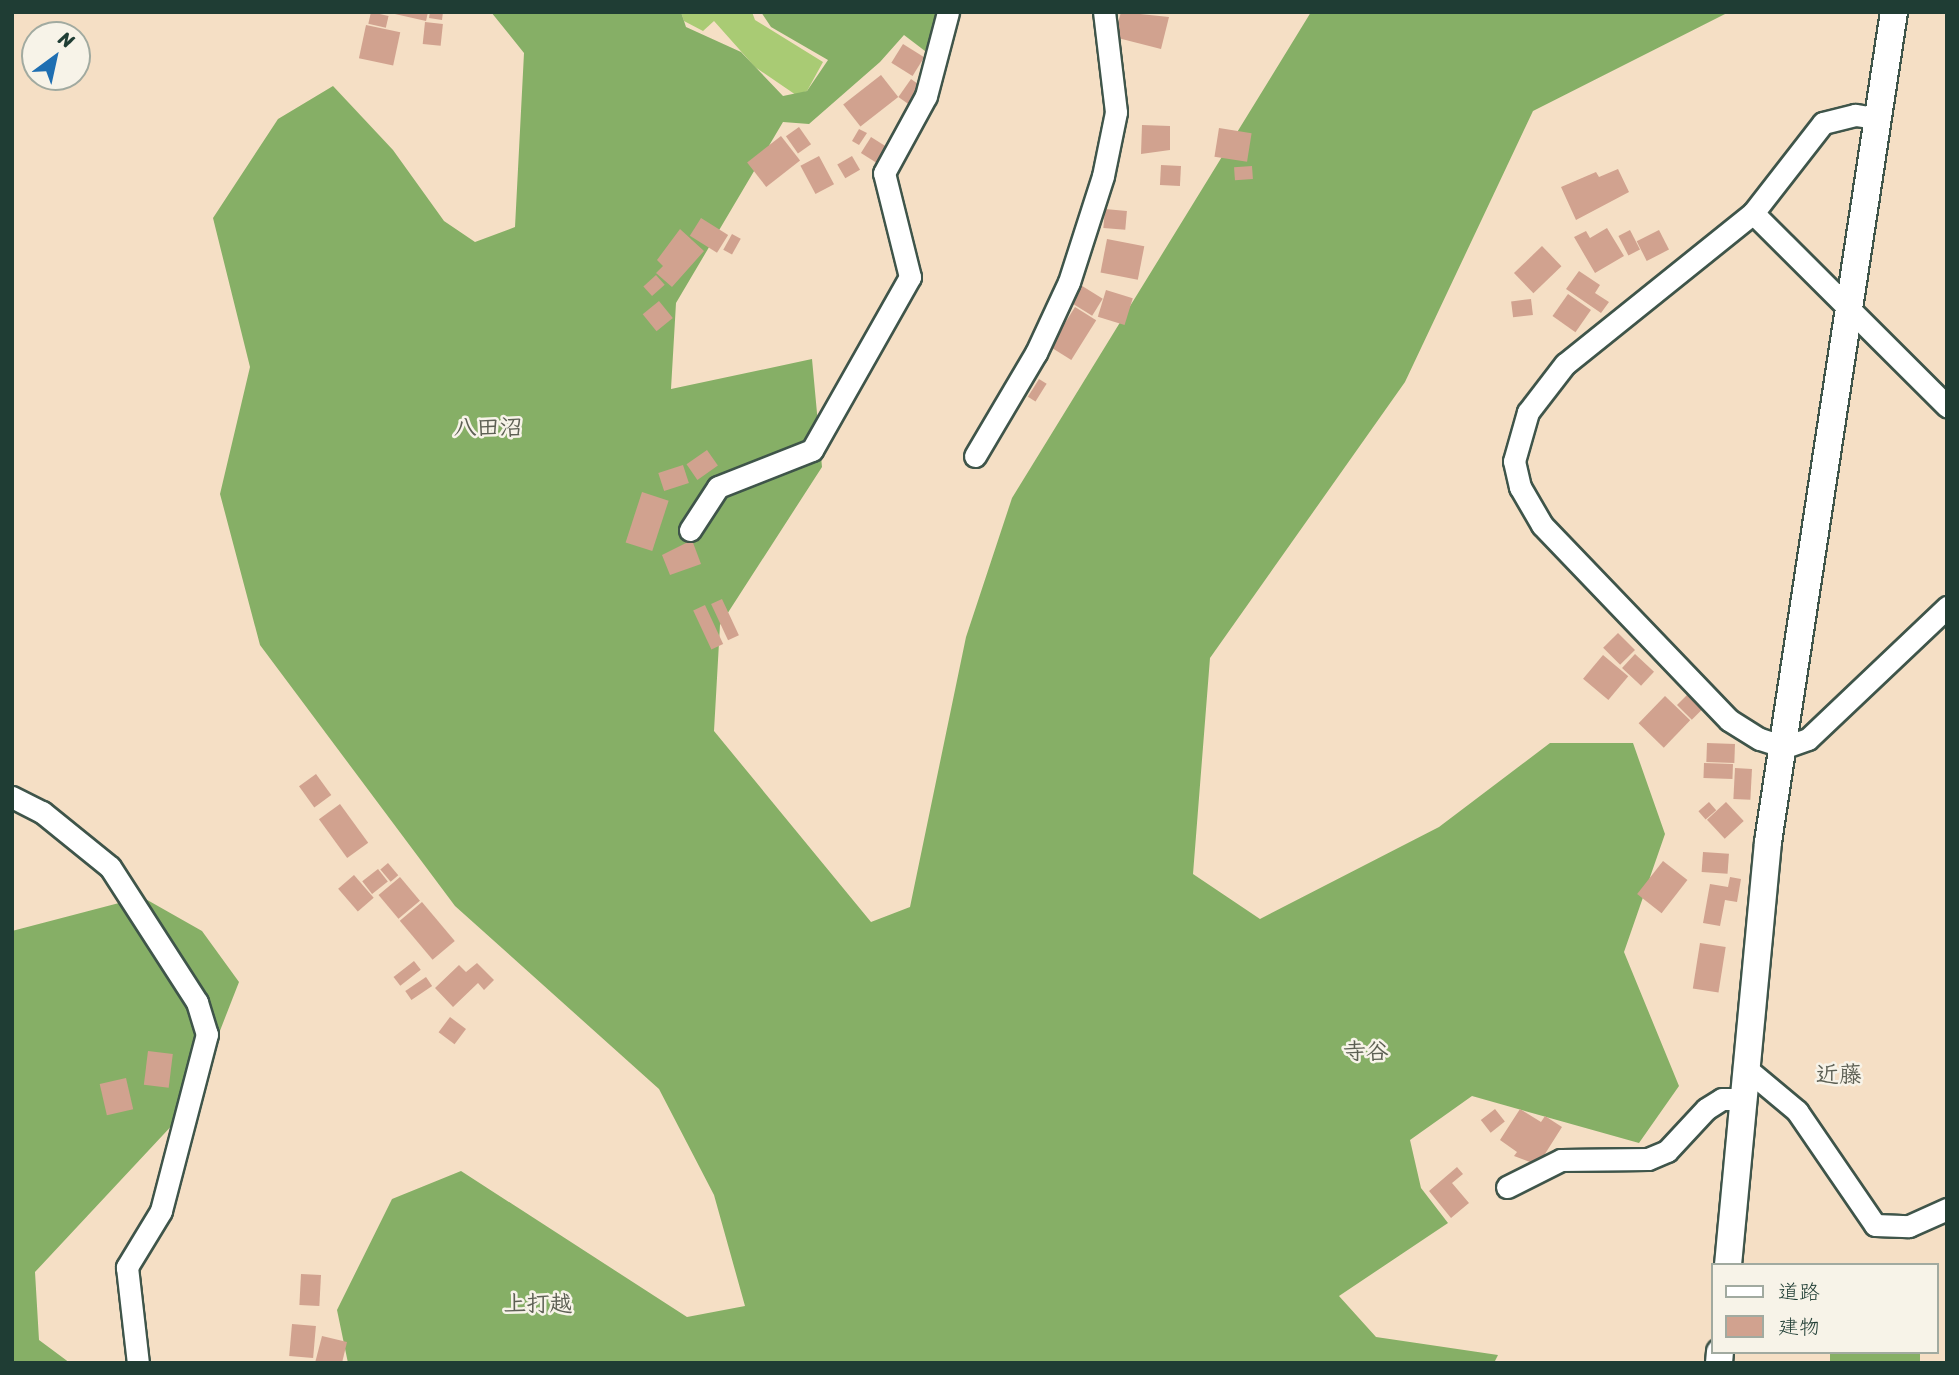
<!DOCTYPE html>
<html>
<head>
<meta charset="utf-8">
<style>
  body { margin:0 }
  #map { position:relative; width:1959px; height:1375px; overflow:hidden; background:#f5dfc5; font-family:Sriracha,"Klee One",sans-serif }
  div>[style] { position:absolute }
  .green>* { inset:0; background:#a9cb74 }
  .forest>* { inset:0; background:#86af66; transform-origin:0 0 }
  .building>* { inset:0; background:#d1a28f; transform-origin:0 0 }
  .roads { filter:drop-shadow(2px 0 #3f554a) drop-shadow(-2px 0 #3f554a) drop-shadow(0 2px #3f554a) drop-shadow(0 -2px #3f554a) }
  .minor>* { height:21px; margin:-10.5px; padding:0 10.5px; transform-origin:10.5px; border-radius:10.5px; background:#fff }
  .tertiary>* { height:26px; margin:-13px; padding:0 13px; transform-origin:13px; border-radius:13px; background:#fff }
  span { translate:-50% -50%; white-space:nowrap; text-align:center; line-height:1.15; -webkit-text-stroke:5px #f7f3e8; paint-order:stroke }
  .neighbourhood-label { font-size:23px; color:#5d6054; font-weight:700 }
  .frame { position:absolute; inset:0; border:14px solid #1f3d34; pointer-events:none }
  .legend { position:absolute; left:1711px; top:1263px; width:228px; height:91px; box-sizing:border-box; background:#f7f3e8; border:2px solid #a1aaa0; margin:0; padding:9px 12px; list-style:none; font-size:21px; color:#1f3d34 }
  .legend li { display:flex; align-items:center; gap:14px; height:35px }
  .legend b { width:35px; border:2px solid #a1aaa0 }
  .north { position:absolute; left:21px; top:21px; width:70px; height:70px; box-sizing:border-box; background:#f7f3e8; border:2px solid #a1aaa0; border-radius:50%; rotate:33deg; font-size:19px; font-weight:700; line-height:28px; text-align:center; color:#1f3d34 }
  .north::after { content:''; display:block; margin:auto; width:24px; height:32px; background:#1f6fb2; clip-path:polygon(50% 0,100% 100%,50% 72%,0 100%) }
</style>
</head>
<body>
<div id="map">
  <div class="green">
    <div style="clip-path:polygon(681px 12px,752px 12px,755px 20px,823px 62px,807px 91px,796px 95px,755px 67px,714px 21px,703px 31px,684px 21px)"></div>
  </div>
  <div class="forest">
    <div style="clip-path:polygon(491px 12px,681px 12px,686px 27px,741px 52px,783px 96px,807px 91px,828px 60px,771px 27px,761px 12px,941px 12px,925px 51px,904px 35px,880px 62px,809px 124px,783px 122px,676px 303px,671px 389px,812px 359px,822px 467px,720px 625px,714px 731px,871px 922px,910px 907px,966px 637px,1012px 498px,1311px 12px,1729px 12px,1533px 111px,1405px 382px,1210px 658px,1193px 874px,1260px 919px,1439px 827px,1550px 743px,1633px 743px,1665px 834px,1624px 952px,1679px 1086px,1639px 1143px,1472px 1096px,1410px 1140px,1421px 1188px,1448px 1223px,1339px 1296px,1376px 1337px,1498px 1355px,1494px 1363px,348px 1363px,337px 1310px,392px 1199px,461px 1171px,687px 1317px,745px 1306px,714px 1195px,659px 1089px,455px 906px,260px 645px,220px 494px,250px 367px,213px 218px,278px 119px,333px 86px,393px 150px,444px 221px,475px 242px,515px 227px,524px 53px)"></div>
    <div style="clip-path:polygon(142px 897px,202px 931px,239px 982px,191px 1105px,35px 1272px,39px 1340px,70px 1363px,12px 1363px,12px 931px)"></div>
    <div style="left:1830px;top:1352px;width:90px;height:13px"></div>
  </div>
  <div class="building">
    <div style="left:371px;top:12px;width:18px;height:12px;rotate:13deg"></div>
    <div style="clip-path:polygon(386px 12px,428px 12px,426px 21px)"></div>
    <div style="clip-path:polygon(430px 12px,443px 12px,442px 20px,429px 18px)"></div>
    <div style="clip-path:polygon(1121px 12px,1169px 17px,1161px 49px,1114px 37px)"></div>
    <div style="left:425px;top:22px;width:18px;height:22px;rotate:6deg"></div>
    <div style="left:366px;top:25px;width:35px;height:34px;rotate:12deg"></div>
    <div style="left:903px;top:44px;width:25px;height:22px;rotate:32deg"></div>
    <div style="left:881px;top:75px;width:28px;height:48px;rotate:52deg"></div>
    <div style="left:911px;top:79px;width:16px;height:22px;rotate:35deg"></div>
    <div style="clip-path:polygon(1142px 125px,1170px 126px,1170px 150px,1141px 154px)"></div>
    <div style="left:799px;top:127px;width:21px;height:16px;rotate:55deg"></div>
    <div style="left:1219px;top:128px;width:33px;height:29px;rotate:9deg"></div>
    <div style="clip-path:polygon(859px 129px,867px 133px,859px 145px,852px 141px)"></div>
    <div style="left:781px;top:136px;width:31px;height:43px;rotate:52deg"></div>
    <div style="left:871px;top:137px;width:22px;height:19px;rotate:32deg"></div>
    <div style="left:819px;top:156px;width:32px;height:21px;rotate:62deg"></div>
    <div style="left:852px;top:156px;width:16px;height:17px;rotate:60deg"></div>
    <div style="left:1161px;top:165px;width:20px;height:20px;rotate:3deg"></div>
    <div style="left:1252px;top:166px;width:13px;height:18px;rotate:86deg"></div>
    <div style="clip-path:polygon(1618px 169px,1629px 192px,1576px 220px,1561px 187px,1596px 172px,1599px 177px)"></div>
    <div style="left:1105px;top:209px;width:22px;height:19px;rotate:5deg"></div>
    <div style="left:701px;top:218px;width:32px;height:21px;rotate:32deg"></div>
    <div style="clip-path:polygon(1607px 228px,1624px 256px,1595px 273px,1574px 237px,1586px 231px,1590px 238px)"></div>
    <div style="clip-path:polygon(680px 229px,704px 251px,672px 287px,656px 273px,663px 266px,657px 260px)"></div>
    <div style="left:1630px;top:230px;width:22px;height:13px;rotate:63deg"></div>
    <div style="left:1659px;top:230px;width:22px;height:25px;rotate:63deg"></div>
    <div style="left:732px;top:234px;width:10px;height:18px;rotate:29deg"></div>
    <div style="left:1107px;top:239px;width:38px;height:34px;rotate:11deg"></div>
    <div style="left:1542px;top:246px;width:28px;height:39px;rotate:46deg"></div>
    <div style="clip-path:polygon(1579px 271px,1600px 285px,1595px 293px,1609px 302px,1601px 313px,1566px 289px)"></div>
    <div style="left:656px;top:275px;width:13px;height:17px;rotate:48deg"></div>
    <div style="left:1079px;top:284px;width:28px;height:20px;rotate:32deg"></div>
    <div style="left:1106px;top:290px;width:28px;height:28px;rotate:17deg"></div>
    <div style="left:1568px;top:294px;width:28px;height:27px;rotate:35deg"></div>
    <div style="left:1531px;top:299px;width:16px;height:20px;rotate:83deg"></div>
    <div style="left:659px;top:301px;width:22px;height:21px;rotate:51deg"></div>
    <div style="left:1075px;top:307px;width:25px;height:47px;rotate:32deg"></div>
    <div style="left:1039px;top:379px;width:9px;height:21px;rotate:32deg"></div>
    <div style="left:707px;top:450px;width:19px;height:25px;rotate:55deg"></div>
    <div style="left:683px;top:465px;width:19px;height:26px;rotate:72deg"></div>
    <div style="left:642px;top:492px;width:28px;height:53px;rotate:18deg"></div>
    <div style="clip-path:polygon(692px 540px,701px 564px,670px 575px,662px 555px)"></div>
    <div style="left:722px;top:599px;width:40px;height:12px;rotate:65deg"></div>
    <div style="left:705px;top:605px;width:43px;height:13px;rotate:65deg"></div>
    <div style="left:1618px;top:633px;width:24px;height:21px;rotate:45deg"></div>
    <div style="left:1635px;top:654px;width:26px;height:19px;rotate:43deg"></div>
    <div style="left:1603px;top:655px;width:33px;height:31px;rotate:40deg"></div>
    <div style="left:1689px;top:693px;width:21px;height:17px;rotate:45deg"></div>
    <div style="left:1665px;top:696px;width:35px;height:38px;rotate:44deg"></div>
    <div style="left:1707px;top:743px;width:28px;height:19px;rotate:2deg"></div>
    <div style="left:1704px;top:763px;width:29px;height:15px;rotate:2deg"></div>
    <div style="left:1735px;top:768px;width:17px;height:31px;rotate:3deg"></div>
    <div style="left:316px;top:774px;width:26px;height:21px;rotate:54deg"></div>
    <div style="left:1709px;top:802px;width:11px;height:14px;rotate:49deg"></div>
    <div style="left:1726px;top:802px;width:26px;height:26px;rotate:47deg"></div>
    <div style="left:340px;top:804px;width:48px;height:26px;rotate:54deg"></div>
    <div style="left:1703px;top:852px;width:26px;height:20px;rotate:4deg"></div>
    <div style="left:1663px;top:861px;width:31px;height:42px;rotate:38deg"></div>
    <div style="left:388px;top:863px;width:16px;height:10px;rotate:50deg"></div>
    <div style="left:378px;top:869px;width:16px;height:20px;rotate:52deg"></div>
    <div style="left:354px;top:875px;width:30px;height:21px;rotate:49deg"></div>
    <div style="left:400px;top:877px;width:31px;height:28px;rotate:50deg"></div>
    <div style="clip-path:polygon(1730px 877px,1741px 879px,1737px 902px,1725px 900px,1720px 926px,1703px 923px,1710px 884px,1728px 887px)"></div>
    <div style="left:422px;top:902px;width:51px;height:29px;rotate:50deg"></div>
    <div style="left:1700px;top:943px;width:26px;height:46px;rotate:9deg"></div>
    <div style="left:414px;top:961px;width:11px;height:26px;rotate:52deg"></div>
    <div style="clip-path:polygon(477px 963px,494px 980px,484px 990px,478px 983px,453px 1007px,435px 988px,459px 965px,466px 972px)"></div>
    <div style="left:426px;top:977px;width:11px;height:25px;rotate:56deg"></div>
    <div style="left:450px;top:1017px;width:20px;height:19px;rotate:37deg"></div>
    <div style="left:148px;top:1051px;width:25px;height:34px;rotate:7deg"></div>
    <div style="left:126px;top:1078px;width:32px;height:27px;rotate:77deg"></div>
    <div style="left:1495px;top:1109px;width:16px;height:18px;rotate:52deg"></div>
    <div style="clip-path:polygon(1520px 1109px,1541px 1122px,1545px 1116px,1562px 1127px,1538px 1165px,1514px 1156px,1517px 1152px,1500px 1140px)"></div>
    <div style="clip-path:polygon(1457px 1167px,1463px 1174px,1452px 1183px,1469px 1203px,1451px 1218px,1429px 1191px)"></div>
    <div style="left:301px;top:1274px;width:20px;height:31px;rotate:3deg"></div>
    <div style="left:292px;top:1324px;width:24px;height:32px;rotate:5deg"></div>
    <div style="clip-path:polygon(322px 1336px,347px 1342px,342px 1363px,315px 1363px)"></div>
  </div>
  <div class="roads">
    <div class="minor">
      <div style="left:1875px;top:118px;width:20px;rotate:-171deg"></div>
      <div style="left:1855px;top:115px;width:33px;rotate:166deg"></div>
      <div style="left:1823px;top:123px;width:114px;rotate:127.9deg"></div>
      <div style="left:1753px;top:213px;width:241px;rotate:141.2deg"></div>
      <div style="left:1565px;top:364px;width:61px;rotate:127.6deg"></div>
      <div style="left:1528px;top:412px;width:51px;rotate:105.9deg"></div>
      <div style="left:1514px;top:461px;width:27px;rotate:77deg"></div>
      <div style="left:1520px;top:487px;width:44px;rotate:59.9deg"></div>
      <div style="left:1542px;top:525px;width:270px;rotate:46.2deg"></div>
      <div style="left:1729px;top:720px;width:36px;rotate:32deg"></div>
      <div style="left:1760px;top:739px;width:26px;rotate:18deg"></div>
      <div style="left:1785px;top:747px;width:24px;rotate:-19deg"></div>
      <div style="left:1808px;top:739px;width:192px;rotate:-43.5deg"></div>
      <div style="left:1753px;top:213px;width:274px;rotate:44.9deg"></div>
      <div style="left:975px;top:456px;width:120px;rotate:-59.4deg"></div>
      <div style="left:1036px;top:353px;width:78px;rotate:-65.1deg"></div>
      <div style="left:1069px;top:282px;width:111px;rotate:-72.2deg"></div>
      <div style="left:1103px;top:176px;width:65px;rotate:-78.5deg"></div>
      <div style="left:1116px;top:112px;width:101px;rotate:-96.8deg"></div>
      <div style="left:690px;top:530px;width:51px;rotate:-56.9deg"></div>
      <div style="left:718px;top:487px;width:101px;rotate:-21.5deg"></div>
      <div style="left:812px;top:450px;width:199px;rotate:-60.5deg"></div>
      <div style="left:910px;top:277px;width:107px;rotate:-104deg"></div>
      <div style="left:884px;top:173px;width:88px;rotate:-61.4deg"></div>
      <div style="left:926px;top:96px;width:87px;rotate:-75.3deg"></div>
      <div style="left:12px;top:797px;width:34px;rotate:27deg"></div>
      <div style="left:42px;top:812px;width:87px;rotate:39deg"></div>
      <div style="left:110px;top:867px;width:161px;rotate:57.2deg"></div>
      <div style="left:197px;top:1002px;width:34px;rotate:73deg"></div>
      <div style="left:207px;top:1034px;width:183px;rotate:104.6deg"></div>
      <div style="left:161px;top:1211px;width:66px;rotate:121.3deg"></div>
      <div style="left:127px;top:1267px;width:97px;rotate:83.5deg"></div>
      <div style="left:1748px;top:1070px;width:64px;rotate:39.9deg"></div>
      <div style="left:1797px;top:1111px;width:138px;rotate:55.6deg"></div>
      <div style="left:1875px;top:1225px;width:34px;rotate:2deg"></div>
      <div style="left:1909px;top:1226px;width:42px;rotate:-24.1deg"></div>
      <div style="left:1507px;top:1187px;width:60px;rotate:-26.6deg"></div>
      <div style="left:1561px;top:1160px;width:87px;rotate:-0.7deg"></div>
      <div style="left:1648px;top:1159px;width:21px;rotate:-23deg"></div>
      <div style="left:1667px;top:1151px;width:57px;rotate:-47.1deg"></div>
      <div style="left:1706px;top:1109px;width:19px;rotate:-32deg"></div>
      <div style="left:1722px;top:1099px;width:23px"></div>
    </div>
    <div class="tertiary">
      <div style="left:1728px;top:1265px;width:425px;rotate:-84.6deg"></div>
      <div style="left:1768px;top:842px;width:840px;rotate:-81.37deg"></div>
      <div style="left:1719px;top:1363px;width:11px;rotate:-85deg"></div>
    </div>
  </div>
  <div class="neighbourhood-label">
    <span style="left:488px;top:428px">八田沼</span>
    <span style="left:1366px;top:1052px">寺谷</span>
    <span style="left:1839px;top:1075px">近藤</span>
    <span style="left:538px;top:1304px">上打越</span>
  </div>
  <div class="frame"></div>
  <ul class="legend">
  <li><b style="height:9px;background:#fff"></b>道路</li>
  <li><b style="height:19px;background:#d1a28f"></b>建物</li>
  </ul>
  <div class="north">N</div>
</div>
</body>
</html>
